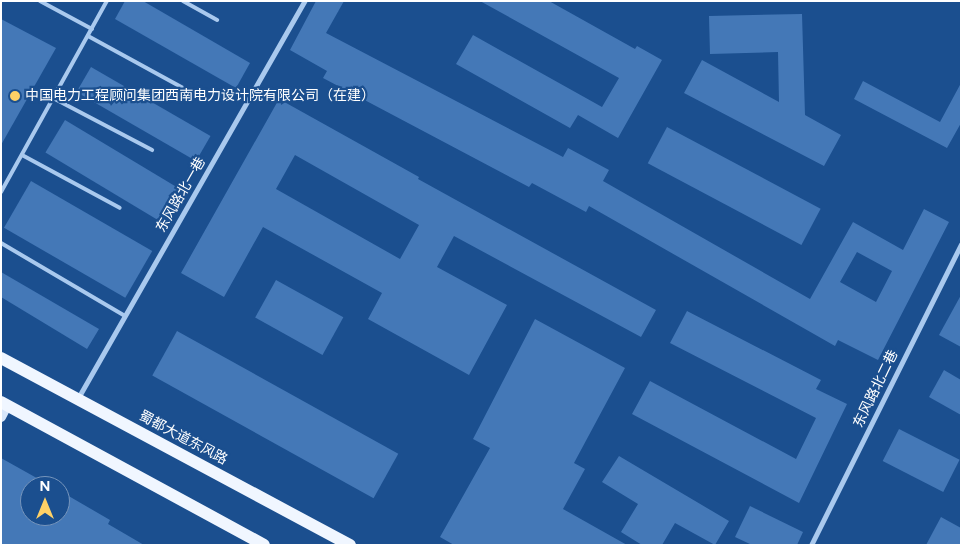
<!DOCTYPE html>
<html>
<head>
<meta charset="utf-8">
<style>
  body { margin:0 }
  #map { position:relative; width:962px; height:546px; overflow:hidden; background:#1b4f8f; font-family:Figtree,"Noto Sans SC",sans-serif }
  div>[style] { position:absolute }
  .building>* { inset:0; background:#4478b7; transform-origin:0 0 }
  .lane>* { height:4px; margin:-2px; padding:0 2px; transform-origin:2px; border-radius:2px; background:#a9c9ee }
  .street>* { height:5px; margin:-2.5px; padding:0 2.5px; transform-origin:2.5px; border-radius:2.5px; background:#a9c9ee }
  .secondary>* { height:10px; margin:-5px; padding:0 5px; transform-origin:5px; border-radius:5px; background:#d6e6fa }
  .primary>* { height:12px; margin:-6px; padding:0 6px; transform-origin:6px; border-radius:6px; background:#f0f6ff }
  .dots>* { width:14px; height:14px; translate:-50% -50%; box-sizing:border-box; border:2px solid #1b4f8f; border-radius:50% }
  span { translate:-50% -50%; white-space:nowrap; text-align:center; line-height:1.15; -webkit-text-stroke:4.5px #1b4f8f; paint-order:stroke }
  .poi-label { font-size:14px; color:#fff }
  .left { translate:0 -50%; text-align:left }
  .street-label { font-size:14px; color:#fff }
  .frame { position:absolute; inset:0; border:2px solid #fff; pointer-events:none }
  .north { position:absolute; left:20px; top:476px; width:50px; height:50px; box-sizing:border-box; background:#1b4f8f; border:1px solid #7695bc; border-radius:50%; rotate:0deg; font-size:14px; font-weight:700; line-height:20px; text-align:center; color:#fff }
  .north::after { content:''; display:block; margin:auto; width:18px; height:22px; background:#ffd166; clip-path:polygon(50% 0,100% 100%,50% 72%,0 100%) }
</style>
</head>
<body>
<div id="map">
  <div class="building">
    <div style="clip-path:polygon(125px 1px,143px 1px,250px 63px,236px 88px,115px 19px)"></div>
    <div style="clip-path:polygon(evenodd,316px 1px,344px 1px,326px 33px,563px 157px,568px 148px,609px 170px,603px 181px,810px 299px,853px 222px,903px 250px,924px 209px,949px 222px,878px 360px,838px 340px,835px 346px,589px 206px,586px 212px,532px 183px,529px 187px,323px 78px,327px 71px,290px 50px,316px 1px,857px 252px,892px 271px,876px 302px,840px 282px,857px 252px)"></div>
    <div style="clip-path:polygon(480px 1px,549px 1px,635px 49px,637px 46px,662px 60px,618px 138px,578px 115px,570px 128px,456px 64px,473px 35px,602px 107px,619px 78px)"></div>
    <div style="clip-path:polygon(802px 14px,805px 115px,841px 135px,824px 166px,684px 93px,702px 60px,779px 102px,778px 52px,710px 54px,709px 16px)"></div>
    <div style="clip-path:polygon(1px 19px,56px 48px,1px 145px)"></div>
    <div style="left:91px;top:67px;width:138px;height:29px;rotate:30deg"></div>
    <div style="clip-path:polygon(863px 81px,940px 122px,961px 83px,961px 123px,947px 148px,854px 99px)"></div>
    <div style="clip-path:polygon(evenodd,279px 99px,419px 177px,418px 179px,656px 310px,641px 337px,454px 236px,437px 267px,507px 305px,469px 375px,368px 319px,382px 293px,263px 227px,224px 297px,181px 273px,279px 99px,295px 155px,419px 225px,400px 259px,276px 189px,295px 155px)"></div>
    <div style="left:65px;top:120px;width:136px;height:38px;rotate:31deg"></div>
    <div style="left:667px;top:127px;width:174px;height:41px;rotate:28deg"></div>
    <div style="left:31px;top:181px;width:140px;height:54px;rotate:30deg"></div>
    <div style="clip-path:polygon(1px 272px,99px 329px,87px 349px,1px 297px)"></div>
    <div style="left:276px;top:280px;width:77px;height:43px;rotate:29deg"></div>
    <div style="clip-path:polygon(961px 295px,961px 347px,939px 335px)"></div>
    <div style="clip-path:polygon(687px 311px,821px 380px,816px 389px,847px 404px,799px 503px,632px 414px,650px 381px,796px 459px,816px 418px,670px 343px)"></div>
    <div style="clip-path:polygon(535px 319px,625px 368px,574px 463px,585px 469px,563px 509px,627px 545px,454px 545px,440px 537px,490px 448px,473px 439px)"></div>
    <div style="left:177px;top:331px;width:253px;height:51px;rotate:29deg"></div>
    <div style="clip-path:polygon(944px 370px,961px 380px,961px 415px,929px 397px)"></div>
    <div style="left:899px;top:429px;width:68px;height:36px;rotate:27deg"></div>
    <div style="clip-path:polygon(619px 456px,729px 521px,715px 545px,675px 523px,662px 545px,642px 545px,621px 532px,638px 504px,602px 482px)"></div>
    <div style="clip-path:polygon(1px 458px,51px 486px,30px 486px,30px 516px,60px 516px,60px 491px,110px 520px,108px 524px,144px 545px,1px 545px)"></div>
    <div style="clip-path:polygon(750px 506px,803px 532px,797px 545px,752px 545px,735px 537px)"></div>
    <div style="clip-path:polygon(941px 517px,961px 528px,961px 545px,926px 545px)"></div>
  </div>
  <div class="lane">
    <div style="left:40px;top:1px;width:59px;rotate:28.3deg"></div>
    <div style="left:183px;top:1px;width:39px;rotate:29deg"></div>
    <div style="left:88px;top:36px;width:111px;rotate:28.7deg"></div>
    <div style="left:53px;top:98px;width:112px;rotate:27.7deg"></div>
    <div style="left:22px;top:155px;width:111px;rotate:28.4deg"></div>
    <div style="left:1px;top:192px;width:218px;rotate:-61deg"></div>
    <div style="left:1px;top:243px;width:144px;rotate:30.5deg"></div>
  </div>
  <div class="street">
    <div style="left:78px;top:398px;width:457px;rotate:-60.3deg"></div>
    <div style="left:811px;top:545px;width:336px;rotate:-63.5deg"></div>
  </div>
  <div class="secondary">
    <div style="left:1px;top:417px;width:13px;rotate:-63deg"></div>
  </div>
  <div class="primary">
    <div style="left:1px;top:358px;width:396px;rotate:28.2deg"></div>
    <div style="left:1px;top:402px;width:299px;rotate:28.5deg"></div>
  </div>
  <div class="dots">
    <div style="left:15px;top:96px;background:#ffd166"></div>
  </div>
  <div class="poi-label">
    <span class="left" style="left:25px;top:96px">中国电力工程顾问集团西南电力设计院有限公司（在建）</span>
  </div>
  <div class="street-label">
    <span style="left:181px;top:195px;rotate:-60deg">东风路北一巷</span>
    <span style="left:876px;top:389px;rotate:-64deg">东风路北二巷</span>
    <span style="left:183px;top:438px;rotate:28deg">蜀都大道东风路</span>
  </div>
  <div class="frame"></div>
  <div class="north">N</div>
</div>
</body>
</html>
